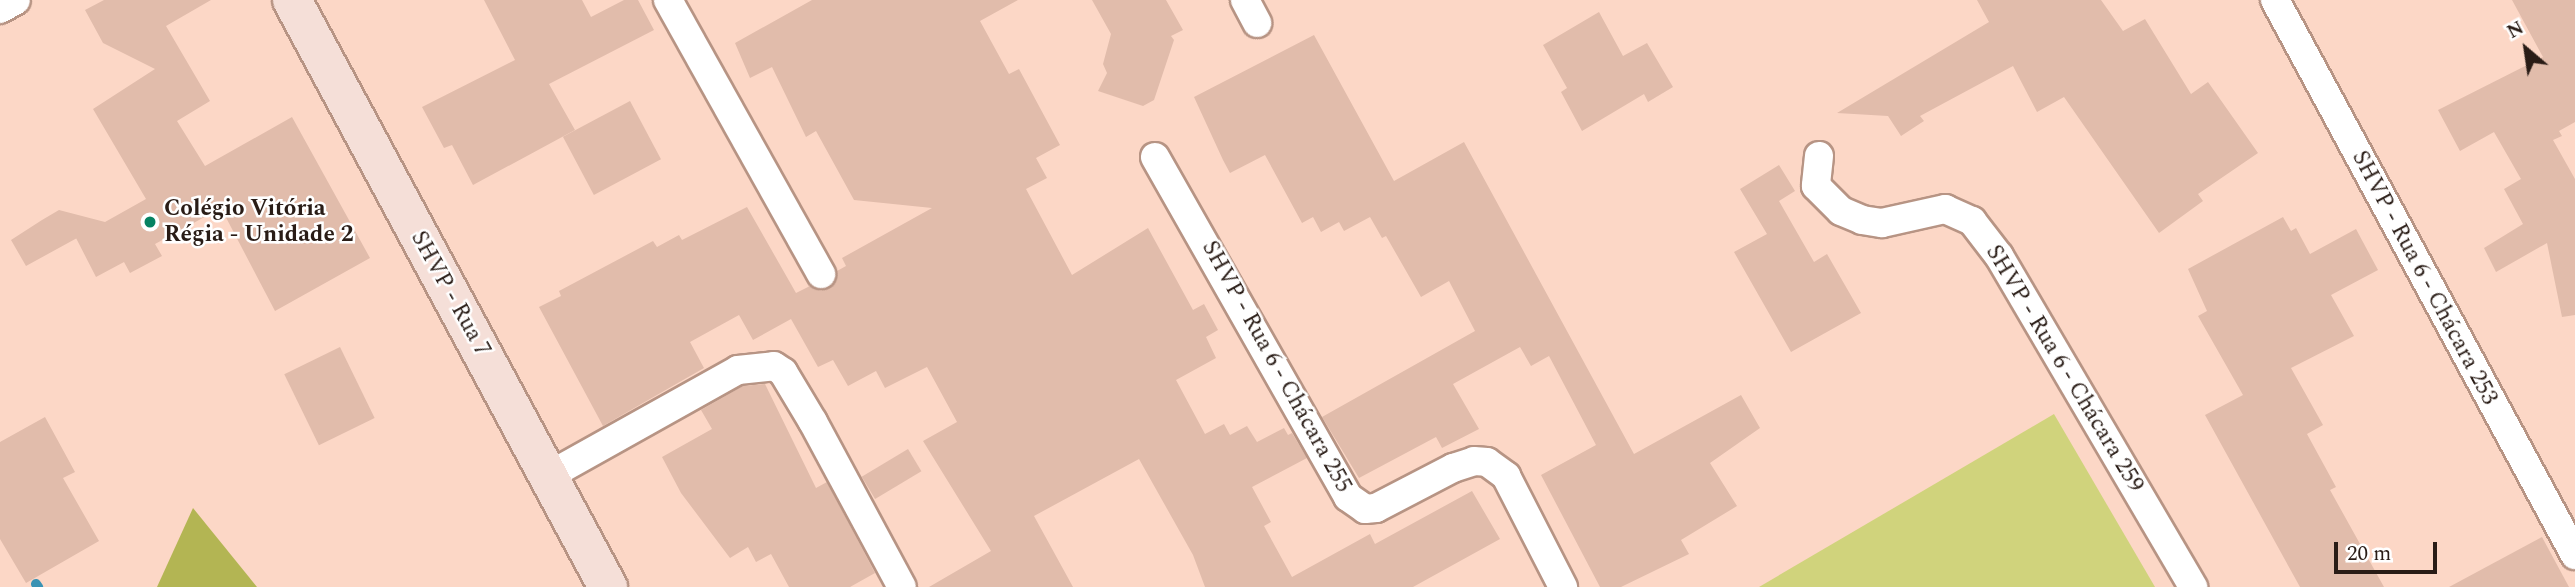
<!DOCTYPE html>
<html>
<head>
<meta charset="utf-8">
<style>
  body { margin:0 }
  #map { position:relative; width:2575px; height:587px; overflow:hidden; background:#fcd7c6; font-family:Spectral,serif }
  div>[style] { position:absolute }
  .green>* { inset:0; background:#d0d37c }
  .forest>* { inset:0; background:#b3b553 }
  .stream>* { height:10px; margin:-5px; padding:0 5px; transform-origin:5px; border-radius:5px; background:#3a93b4 }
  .building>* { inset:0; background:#e1bcab; transform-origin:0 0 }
  .roads { filter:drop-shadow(2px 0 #b79484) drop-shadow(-2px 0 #b79484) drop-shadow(0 2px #b79484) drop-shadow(0 -2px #b79484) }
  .street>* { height:28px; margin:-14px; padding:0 14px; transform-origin:14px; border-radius:14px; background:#fff }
  .secondary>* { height:38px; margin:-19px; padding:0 19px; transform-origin:19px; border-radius:19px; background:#f5dfd8 }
  .dots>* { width:19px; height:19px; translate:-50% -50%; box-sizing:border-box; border:4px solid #fff; border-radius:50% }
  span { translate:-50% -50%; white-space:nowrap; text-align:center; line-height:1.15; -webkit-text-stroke:5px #fff; paint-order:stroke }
  .poi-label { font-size:23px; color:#291c16; font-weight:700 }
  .left { translate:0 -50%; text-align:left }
  .street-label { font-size:23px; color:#291c16 }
  .north { position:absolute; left:2491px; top:14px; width:70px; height:70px; -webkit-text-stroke:5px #fff; paint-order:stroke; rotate:331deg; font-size:19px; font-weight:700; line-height:28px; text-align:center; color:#291c16 }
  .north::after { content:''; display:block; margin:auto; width:24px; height:32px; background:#291c16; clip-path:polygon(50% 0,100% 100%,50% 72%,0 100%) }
  .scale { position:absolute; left:2334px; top:542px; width:103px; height:32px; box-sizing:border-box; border:4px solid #291c16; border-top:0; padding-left:9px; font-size:21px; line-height:24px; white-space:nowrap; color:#291c16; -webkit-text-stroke:5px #fff; paint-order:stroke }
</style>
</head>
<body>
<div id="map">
  <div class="green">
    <div style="clip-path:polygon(2054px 414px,2155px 587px,1759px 587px)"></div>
  </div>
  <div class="forest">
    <div style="clip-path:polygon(193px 508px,257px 587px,157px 587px)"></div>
  </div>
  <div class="stream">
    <div style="left:36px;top:584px;width:4px;rotate:56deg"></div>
  </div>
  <div class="building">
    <div style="clip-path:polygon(104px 0,211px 0,166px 26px,210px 101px,177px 121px,205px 166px,292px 117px,370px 258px,275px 311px,221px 208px,155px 244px,162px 256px,130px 273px,124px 262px,96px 277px,76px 238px,88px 232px,26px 266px,11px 240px,42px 220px,59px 210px,105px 222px,146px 199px,93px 109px,155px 69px,103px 43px,85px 10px)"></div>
    <div style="clip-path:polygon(484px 0,582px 0,591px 17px,624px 0,638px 0,654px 30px,549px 84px,575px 130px,473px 185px,452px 145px,444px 148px,422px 107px,515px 60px)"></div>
    <div style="clip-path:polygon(812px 0,1018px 0,980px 21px,1009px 74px,1019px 69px,1060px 145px,1036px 158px,1047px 178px,1026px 189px,1072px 275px,1148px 228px,1193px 310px,1204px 304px,1218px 330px,1206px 337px,1216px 358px,1176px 380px,1205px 434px,1224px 424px,1230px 435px,1247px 426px,1257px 442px,1284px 428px,1288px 435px,1292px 433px,1307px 458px,1252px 487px,1271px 522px,1264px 526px,1292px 577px,1370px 534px,1375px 544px,1472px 491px,1500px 539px,1413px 587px,1205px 587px,1193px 555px,1139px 459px,1034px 516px,1073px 587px,929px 587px,991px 551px,923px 441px,957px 422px,927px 367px,885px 388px,876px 371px,848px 386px,833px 360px,818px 367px,791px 319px,753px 340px,739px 315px,690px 342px,704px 368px,603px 426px,539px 307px,561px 296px,559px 291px,653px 241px,657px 247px,679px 235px,682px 240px,747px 207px,796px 293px,810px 286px,821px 291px,835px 283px,837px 271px,846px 266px,842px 258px,932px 208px,854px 200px,816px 131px,806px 137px,772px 67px,750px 78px,735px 43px)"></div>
    <div style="clip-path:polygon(1092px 0,1166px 0,1183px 30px,1171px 36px,1174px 40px,1154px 100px,1143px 106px,1098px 91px,1107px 73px,1103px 64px,1111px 34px)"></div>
    <div style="clip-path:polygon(1977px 0,2101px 0,2123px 31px,2145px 19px,2191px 94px,2208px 82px,2258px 153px,2198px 194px,2203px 201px,2159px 233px,2064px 97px,2037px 112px,2013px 66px,1920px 116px,1924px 121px,1901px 136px,1888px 116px,1837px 113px,1989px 22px)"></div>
    <div style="clip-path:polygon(2512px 0,2575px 0,2575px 122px,2559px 131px,2562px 136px,2553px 140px,2575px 179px,2575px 315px,2562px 317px,2547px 243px,2496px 272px,2484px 248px,2523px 224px,2504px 189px,2521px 179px,2494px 132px,2460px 151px,2438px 110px,2543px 57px)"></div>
    <div style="clip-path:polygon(1599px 12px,1623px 56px,1647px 43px,1673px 87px,1648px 102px,1644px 94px,1582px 131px,1561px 92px,1567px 88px,1543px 45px)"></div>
    <div style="clip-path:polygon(1314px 35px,1394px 181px,1464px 142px,1634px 454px,1741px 395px,1760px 428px,1710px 463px,1737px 506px,1681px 540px,1689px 554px,1621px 587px,1600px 587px,1541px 475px,1596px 445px,1549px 356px,1531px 366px,1520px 347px,1453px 384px,1479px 429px,1442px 448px,1436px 437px,1359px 478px,1322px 417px,1475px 331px,1449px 281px,1421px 297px,1386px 236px,1382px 238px,1370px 217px,1344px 231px,1339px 222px,1321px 232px,1313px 217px,1302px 223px,1265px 155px,1230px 173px,1223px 160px,1194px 97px)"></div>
    <div style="left:630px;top:101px;width:66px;height:76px;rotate:62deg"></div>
    <div style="clip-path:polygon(1779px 165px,1795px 191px,1779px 201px,1814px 262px,1827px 254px,1861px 313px,1791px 352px,1734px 252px,1767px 234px,1740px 189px)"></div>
    <div style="clip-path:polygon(2283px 217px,2291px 231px,2296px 228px,2310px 254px,2356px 229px,2378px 270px,2331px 295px,2354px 336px,2291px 368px,2323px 425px,2307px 434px,2336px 487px,2330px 490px,2384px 587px,2300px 587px,2205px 415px,2243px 395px,2198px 316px,2207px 311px,2188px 269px)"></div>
    <div style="left:340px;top:347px;width:79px;height:62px;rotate:64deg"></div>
    <div style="clip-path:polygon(765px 384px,816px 488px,827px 482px,875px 573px,850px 587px,789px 587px,771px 554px,756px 562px,748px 547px,730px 558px,681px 493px,662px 457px,712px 429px,701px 410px,743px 386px)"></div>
    <div style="clip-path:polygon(45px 417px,75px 472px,63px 478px,99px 541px,26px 583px,0 539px,0 442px)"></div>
    <div style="left:908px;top:449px;width:26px;height:54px;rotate:59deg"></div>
    <div style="clip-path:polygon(2542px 537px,2569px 587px,2449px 587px)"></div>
  </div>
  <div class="roads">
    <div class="street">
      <div style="left:668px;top:0;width:314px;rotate:60.8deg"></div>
      <div style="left:1245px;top:0;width:26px;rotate:62deg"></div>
      <div style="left:2275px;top:0;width:631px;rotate:61.61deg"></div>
      <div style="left:0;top:9px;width:18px;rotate:-29deg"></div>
      <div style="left:1819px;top:156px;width:30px;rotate:96deg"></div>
      <div style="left:1816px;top:186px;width:35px;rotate:45deg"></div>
      <div style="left:1841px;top:211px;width:23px;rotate:23deg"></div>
      <div style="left:1862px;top:220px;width:20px;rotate:9deg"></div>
      <div style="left:1882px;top:223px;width:65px;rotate:-12.5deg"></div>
      <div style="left:1945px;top:209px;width:30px;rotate:24deg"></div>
      <div style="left:1972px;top:221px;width:44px;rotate:52.4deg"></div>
      <div style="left:1999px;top:256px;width:384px;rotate:59.6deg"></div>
      <div style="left:1155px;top:157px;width:391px;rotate:60.4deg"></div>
      <div style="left:1348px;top:497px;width:21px;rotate:35deg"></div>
      <div style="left:1365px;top:509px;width:11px;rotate:-5deg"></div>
      <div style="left:1376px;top:508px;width:87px;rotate:-27.5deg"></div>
      <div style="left:1453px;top:468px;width:22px;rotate:-18deg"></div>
      <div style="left:1474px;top:461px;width:13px;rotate:4deg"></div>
      <div style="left:1487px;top:462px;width:24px;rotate:36deg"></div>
      <div style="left:1506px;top:476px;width:125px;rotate:62.8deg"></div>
      <div style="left:550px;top:475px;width:215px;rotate:-29.2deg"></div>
      <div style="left:738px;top:370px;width:36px;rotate:-6deg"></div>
      <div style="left:774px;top:366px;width:11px;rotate:34deg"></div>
      <div style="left:783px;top:372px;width:58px;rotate:59deg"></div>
      <div style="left:813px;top:422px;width:187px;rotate:61.7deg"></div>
    </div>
    <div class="secondary">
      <div style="left:292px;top:0;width:667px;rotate:61.71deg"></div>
    </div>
  </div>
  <div class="dots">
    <div style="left:150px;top:222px;background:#068262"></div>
  </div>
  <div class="poi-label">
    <span class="left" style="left:164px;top:222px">Colégio Vitória<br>Régia - Unidade 2</span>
  </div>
  <div class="street-label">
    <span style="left:2424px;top:278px;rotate:62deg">SHVP - Rua 6 - Chácara 253</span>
    <span style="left:450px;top:294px;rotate:61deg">SHVP - Rua 7</span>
    <span style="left:1276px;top:367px;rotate:61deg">SHVP - Rua 6 - Chácara 255</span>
    <span style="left:2064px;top:369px;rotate:59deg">SHVP - Rua 6 - Chácara 259</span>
  </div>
  <div class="north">N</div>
  <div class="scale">20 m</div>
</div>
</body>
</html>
